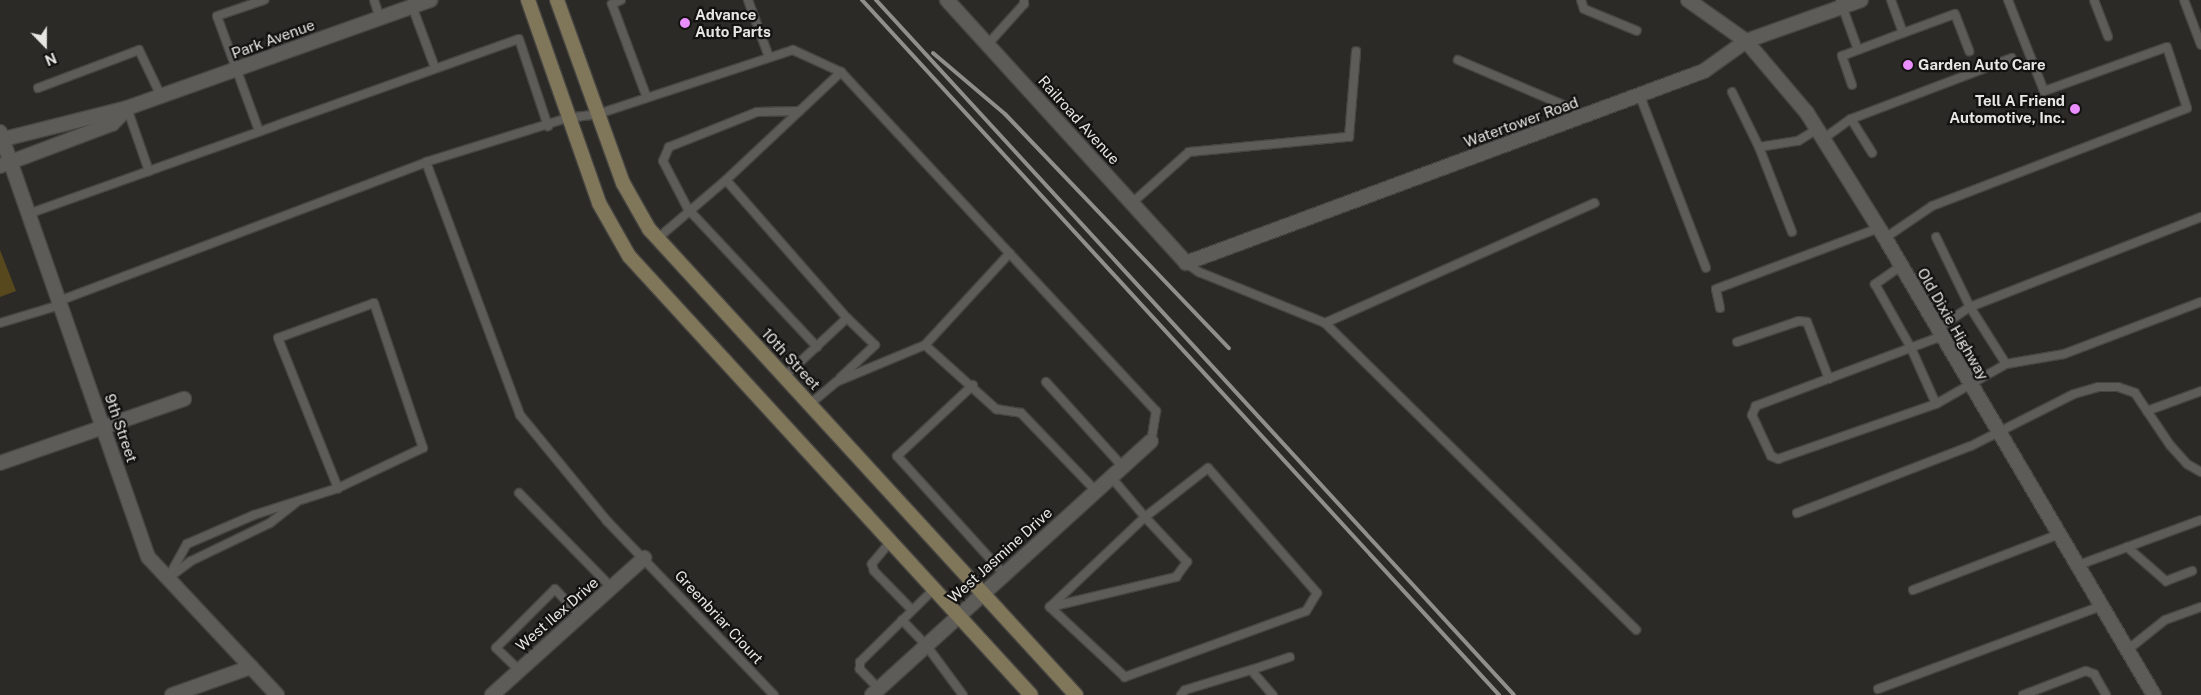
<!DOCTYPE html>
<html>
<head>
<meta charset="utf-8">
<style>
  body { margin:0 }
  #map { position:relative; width:2201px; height:695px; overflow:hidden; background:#2b2a26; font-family:"Public Sans",sans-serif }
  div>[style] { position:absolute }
  .green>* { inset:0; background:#58481e }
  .roads { filter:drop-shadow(1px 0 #464542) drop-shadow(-1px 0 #464542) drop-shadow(0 1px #464542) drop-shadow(0 -1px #464542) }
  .service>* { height:8px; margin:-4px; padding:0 4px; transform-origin:4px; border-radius:4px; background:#5e5c58 }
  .minor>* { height:14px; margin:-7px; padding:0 7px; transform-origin:7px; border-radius:7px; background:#5e5c58 }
  .tertiary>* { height:14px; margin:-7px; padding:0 7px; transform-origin:7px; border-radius:7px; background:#5e5c58 }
  .secondary>* { height:14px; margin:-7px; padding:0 7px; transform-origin:7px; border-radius:7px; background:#80765a }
  .rail>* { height:4px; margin:-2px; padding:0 2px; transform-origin:2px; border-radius:2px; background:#908f8b }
  .dots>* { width:14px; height:14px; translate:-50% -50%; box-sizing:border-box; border:2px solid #131211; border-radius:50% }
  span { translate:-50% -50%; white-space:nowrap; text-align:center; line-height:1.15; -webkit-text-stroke:4.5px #131211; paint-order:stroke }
  .poi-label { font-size:15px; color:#e7e6e3; font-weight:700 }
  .left { translate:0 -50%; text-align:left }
  .right { translate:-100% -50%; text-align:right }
  .street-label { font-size:15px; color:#e7e6e3 }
  .north { position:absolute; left:20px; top:20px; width:50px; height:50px; -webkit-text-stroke:4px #131211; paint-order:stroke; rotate:158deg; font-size:14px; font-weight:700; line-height:20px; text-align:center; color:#e7e6e3 }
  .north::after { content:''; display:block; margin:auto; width:18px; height:22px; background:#e7e6e3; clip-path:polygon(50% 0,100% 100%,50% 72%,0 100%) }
</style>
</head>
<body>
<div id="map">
  <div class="green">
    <div style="clip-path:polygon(0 250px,16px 291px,0 297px)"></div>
  </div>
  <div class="roads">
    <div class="service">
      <div style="left:374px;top:0;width:19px;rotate:72deg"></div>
      <div style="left:621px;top:0;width:10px;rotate:156deg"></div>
      <div style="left:612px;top:4px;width:100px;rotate:69.6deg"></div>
      <div style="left:748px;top:0;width:61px;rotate:69.8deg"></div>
      <div style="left:1581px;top:0;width:9px;rotate:72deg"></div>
      <div style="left:1584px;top:9px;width:57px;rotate:22.5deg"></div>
      <div style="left:1840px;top:0;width:53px;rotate:70.2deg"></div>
      <div style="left:1891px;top:0;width:35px;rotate:70deg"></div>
      <div style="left:1903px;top:33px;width:55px;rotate:-20.1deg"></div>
      <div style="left:1955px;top:14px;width:40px;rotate:69deg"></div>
      <div style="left:2094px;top:0;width:39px;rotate:69deg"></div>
      <div style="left:2184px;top:0;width:48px;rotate:69.3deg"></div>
      <div style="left:412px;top:6px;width:66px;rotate:69.6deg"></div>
      <div style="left:988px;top:44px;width:54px;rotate:-48deg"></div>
      <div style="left:1024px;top:4px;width:4px;rotate:-90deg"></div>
      <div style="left:1458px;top:60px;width:140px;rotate:23.1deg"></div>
      <div style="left:1852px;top:85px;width:31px;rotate:-109deg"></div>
      <div style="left:1842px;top:56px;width:65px;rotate:-20.7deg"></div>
      <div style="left:38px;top:88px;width:108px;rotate:-20.6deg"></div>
      <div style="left:139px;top:50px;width:51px;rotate:64.4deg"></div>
      <div style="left:1732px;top:92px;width:61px;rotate:63.9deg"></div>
      <div style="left:1759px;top:147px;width:39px;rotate:-9deg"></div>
      <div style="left:1798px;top:141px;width:22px;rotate:-32deg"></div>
      <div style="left:1640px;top:96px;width:184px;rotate:69deg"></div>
      <div style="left:127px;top:108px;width:67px;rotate:70.8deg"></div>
      <div style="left:799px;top:111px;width:42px;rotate:178.6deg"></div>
      <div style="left:757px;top:112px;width:95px;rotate:158.3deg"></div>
      <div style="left:669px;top:147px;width:15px;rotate:113deg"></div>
      <div style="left:663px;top:161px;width:54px;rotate:62.5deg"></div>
      <div style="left:688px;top:209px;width:189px;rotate:46.9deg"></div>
      <div style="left:1851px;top:119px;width:40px;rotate:58deg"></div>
      <div style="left:259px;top:131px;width:122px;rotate:-110.1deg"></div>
      <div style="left:217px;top:16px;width:50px;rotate:-18.8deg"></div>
      <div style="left:1823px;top:139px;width:34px;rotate:-36deg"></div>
      <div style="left:1851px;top:119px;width:172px;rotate:-20.8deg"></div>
      <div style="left:1759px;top:147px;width:91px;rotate:68.8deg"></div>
      <div style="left:426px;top:162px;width:270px;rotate:69.6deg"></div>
      <div style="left:520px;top:415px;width:137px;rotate:50.6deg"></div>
      <div style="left:607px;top:521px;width:241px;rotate:46.2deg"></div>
      <div style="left:726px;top:180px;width:184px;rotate:48.8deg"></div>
      <div style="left:847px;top:318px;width:39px;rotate:44deg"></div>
      <div style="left:875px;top:345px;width:48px;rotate:136.7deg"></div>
      <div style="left:1132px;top:203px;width:76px;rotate:-41.8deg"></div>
      <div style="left:1189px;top:152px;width:161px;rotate:-5.4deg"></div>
      <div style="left:1349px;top:137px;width:86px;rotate:-85.3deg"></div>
      <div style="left:28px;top:214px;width:521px;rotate:-19.62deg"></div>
      <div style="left:519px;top:39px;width:92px;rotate:71.6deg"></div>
      <div style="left:1936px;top:237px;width:78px;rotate:64.1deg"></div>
      <div style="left:1970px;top:307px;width:67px;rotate:57.7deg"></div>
      <div style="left:2006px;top:364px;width:59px;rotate:-9.8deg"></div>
      <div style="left:2064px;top:354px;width:147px;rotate:-20.8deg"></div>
      <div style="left:658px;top:238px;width:89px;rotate:-40.5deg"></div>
      <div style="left:726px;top:180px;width:158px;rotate:-43.2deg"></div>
      <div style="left:841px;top:72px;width:463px;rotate:47.1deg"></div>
      <div style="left:1156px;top:411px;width:30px;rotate:99deg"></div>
      <div style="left:1885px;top:238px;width:57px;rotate:-34.2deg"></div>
      <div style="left:1932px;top:206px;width:273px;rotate:-21deg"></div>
      <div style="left:2187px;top:108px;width:64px;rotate:-108.2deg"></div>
      <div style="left:2167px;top:47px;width:131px;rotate:160.3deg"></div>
      <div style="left:2044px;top:91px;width:98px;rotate:-111.6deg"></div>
      <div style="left:1186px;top:263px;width:16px;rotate:35deg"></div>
      <div style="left:1199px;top:272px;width:136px;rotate:22deg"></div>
      <div style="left:1325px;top:323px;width:295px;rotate:-24deg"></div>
      <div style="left:1901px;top:266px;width:32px;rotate:145deg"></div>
      <div style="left:1875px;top:284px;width:73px;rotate:60.6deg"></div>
      <div style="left:1911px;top:348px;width:61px;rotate:65.9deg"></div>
      <div style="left:59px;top:301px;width:392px;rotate:-20.7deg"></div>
      <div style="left:426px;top:162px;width:148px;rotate:-17.3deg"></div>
      <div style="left:567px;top:118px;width:31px;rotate:-7deg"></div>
      <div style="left:598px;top:114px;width:205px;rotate:-18.2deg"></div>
      <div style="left:793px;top:50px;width:53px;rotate:24.6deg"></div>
      <div style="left:1720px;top:308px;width:19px;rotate:-102deg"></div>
      <div style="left:1716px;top:289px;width:174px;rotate:-20.5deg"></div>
      <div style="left:0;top:323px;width:63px;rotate:-16.7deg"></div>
      <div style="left:1325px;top:323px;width:437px;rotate:44.6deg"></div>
      <div style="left:1937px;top:329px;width:40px;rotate:-34deg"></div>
      <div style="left:1970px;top:307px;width:248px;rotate:-21.3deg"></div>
      <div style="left:1942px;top:336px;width:199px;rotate:159.4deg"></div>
      <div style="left:1756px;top:406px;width:10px;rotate:114deg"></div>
      <div style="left:1752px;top:415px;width:45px;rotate:65.1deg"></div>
      <div style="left:1771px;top:456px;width:8px;rotate:23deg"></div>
      <div style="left:1778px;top:459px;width:167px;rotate:-19.2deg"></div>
      <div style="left:1936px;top:404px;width:81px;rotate:-29.7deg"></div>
      <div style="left:1737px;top:342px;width:65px;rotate:-18.7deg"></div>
      <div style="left:1799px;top:321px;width:8px;rotate:7deg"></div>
      <div style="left:1807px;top:322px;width:61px;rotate:68.9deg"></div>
      <div style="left:925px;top:345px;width:125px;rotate:-47.3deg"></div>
      <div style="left:785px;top:376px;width:85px;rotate:-43.1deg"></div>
      <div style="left:1046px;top:382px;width:115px;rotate:47.8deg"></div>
      <div style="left:973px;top:385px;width:104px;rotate:136.9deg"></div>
      <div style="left:897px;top:456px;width:159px;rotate:47.8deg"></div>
      <div style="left:810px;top:404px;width:34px;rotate:-40deg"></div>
      <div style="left:836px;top:382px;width:96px;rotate:-22.6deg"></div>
      <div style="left:925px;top:345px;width:96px;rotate:42deg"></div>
      <div style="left:996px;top:409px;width:25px;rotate:9deg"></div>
      <div style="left:1021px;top:413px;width:108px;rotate:46.1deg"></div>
      <div style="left:2147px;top:411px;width:58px;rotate:-20.3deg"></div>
      <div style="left:519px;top:493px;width:133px;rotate:45.6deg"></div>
      <div style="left:1797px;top:513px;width:186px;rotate:-21.1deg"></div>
      <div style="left:1971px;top:446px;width:115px;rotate:-26.8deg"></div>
      <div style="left:2074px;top:394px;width:25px;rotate:-16deg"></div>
      <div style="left:2098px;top:387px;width:20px"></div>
      <div style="left:2118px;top:387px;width:18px;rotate:19deg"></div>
      <div style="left:2135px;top:393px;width:63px;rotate:56.1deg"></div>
      <div style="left:2170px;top:445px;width:25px;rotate:48deg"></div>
      <div style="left:2187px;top:464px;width:16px;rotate:30deg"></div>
      <div style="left:891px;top:541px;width:30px;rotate:130deg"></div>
      <div style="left:872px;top:564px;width:7px;rotate:74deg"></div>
      <div style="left:874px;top:571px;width:54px;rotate:45.7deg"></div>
      <div style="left:2127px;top:547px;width:52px;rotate:41.1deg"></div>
      <div style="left:2166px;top:581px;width:28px;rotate:-21deg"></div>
      <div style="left:2076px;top:566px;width:133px;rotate:-20.2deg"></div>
      <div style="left:171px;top:576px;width:25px;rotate:-37deg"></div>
      <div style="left:191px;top:561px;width:88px;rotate:-25.7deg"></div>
      <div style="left:270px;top:523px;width:33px;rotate:-38deg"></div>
      <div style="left:168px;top:578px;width:39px;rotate:-61deg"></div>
      <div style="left:187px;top:544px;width:73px;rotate:-23.4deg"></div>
      <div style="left:254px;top:515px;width:88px;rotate:-17.8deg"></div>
      <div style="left:338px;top:488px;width:94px;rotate:-25.2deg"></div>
      <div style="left:423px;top:448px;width:153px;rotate:-108.7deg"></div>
      <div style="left:374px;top:303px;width:102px;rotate:160deg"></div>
      <div style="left:278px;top:338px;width:162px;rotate:68.2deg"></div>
      <div style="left:1913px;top:590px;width:154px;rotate:-20.9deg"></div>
      <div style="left:1050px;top:607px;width:130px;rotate:-13.4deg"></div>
      <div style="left:1176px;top:577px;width:19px;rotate:-54deg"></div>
      <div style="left:1187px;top:562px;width:62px;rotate:-133deg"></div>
      <div style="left:1145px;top:517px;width:80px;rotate:-37.9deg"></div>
      <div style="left:1208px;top:468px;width:166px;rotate:48.9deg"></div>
      <div style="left:1317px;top:593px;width:21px;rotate:121deg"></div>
      <div style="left:1306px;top:611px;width:193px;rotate:160deg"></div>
      <div style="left:1125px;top:677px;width:103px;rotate:-137deg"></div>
      <div style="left:1050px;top:607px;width:131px;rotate:-43.5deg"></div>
      <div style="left:1145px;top:517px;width:52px;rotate:-130.4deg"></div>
      <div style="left:902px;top:620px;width:35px;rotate:46deg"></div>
      <div style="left:926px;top:645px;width:62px;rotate:53.5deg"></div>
      <div style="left:2126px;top:651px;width:50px;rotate:-38.5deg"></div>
      <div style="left:2165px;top:620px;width:38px;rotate:-20deg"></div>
      <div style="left:519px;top:670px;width:32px;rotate:-136deg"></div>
      <div style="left:496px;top:648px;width:83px;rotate:-45deg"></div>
      <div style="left:555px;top:589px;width:37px;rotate:47deg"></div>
      <div style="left:1251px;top:670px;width:41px;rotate:-18.4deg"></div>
      <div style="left:879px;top:689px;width:28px;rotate:-134deg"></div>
      <div style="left:860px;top:669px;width:7px;rotate:-90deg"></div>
      <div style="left:860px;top:662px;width:104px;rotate:-44.6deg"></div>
      <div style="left:1878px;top:689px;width:236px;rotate:-20.4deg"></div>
      <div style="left:1181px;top:695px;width:6px;rotate:-51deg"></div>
      <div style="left:1185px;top:690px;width:69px;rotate:-16.9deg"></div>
      <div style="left:1251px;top:670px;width:33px;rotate:49deg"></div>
      <div style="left:2023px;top:695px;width:67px;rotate:-20.9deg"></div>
      <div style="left:2086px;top:671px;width:9px;rotate:21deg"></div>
      <div style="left:2094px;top:674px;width:24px;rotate:60deg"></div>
    </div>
    <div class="minor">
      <div style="left:947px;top:0;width:355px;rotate:47.7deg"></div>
      <div style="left:1186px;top:263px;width:552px;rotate:-20.34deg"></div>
      <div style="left:1704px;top:71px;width:52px;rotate:-35.5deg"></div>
      <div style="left:0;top:132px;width:450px;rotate:70.8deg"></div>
      <div style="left:148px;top:557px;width:189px;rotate:46.9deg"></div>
      <div style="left:0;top:463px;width:195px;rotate:-19.2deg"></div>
      <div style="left:172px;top:695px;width:84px;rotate:-19.5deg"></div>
      <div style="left:492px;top:695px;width:205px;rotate:-42deg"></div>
      <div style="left:872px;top:695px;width:377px;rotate:-42.3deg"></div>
    </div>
    <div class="tertiary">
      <div style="left:1688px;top:0;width:71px;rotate:35.3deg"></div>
      <div style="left:1746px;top:41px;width:94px;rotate:49.7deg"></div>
      <div style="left:1807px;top:113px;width:147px;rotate:58deg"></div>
      <div style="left:1885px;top:238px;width:530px;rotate:59.52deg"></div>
      <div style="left:1746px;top:41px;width:122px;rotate:-19.6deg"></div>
      <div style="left:0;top:140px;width:131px;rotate:-14.1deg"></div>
      <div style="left:127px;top:108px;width:322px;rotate:-19.6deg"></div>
      <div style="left:0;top:166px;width:120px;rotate:-20.6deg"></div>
      <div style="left:112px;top:124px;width:21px;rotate:-45deg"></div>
    </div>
    <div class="secondary">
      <div style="left:528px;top:0;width:215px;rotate:70.7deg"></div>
      <div style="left:599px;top:203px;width:61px;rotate:60.5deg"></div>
      <div style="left:629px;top:256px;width:595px;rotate:47.52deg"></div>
      <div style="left:557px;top:0;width:195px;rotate:70.2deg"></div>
      <div style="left:623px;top:183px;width:53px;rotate:60.5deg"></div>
      <div style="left:649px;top:229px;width:632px;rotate:47.5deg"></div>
    </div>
  </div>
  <div class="rail">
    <div style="left:862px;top:0;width:943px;rotate:47.49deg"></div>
    <div style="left:876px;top:0;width:943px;rotate:47.45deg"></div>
    <div style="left:933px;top:53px;width:94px;rotate:40.3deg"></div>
    <div style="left:1005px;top:114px;width:324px;rotate:46.3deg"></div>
  </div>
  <div class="dots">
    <div style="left:685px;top:23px;background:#ea8dfd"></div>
    <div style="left:1908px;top:65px;background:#ea8dfd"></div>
    <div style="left:2075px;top:109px;background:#ea8dfd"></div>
  </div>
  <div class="poi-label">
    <span class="left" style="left:695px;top:23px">Advance<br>Auto Parts</span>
    <span class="left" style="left:1918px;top:65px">Garden Auto Care</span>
    <span class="right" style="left:2065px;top:109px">Tell A Friend<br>Automotive, Inc.</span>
  </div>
  <div class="street-label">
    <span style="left:273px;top:39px;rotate:-20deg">Park Avenue</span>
    <span style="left:1079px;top:120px;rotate:48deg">Railroad Avenue</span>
    <span style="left:1521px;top:122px;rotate:-20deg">Watertower Road</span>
    <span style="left:1953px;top:324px;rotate:60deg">Old Dixie Highway</span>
    <span style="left:791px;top:359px;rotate:47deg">10th Street</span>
    <span style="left:121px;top:428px;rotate:71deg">9th Street</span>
    <span style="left:1000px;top:555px;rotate:-42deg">West Jasmine Drive</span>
    <span style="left:557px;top:614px;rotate:-41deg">West Ilex Drive</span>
    <span style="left:719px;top:617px;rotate:47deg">Greenbriar Ciourt</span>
  </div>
  <div class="north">N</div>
</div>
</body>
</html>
